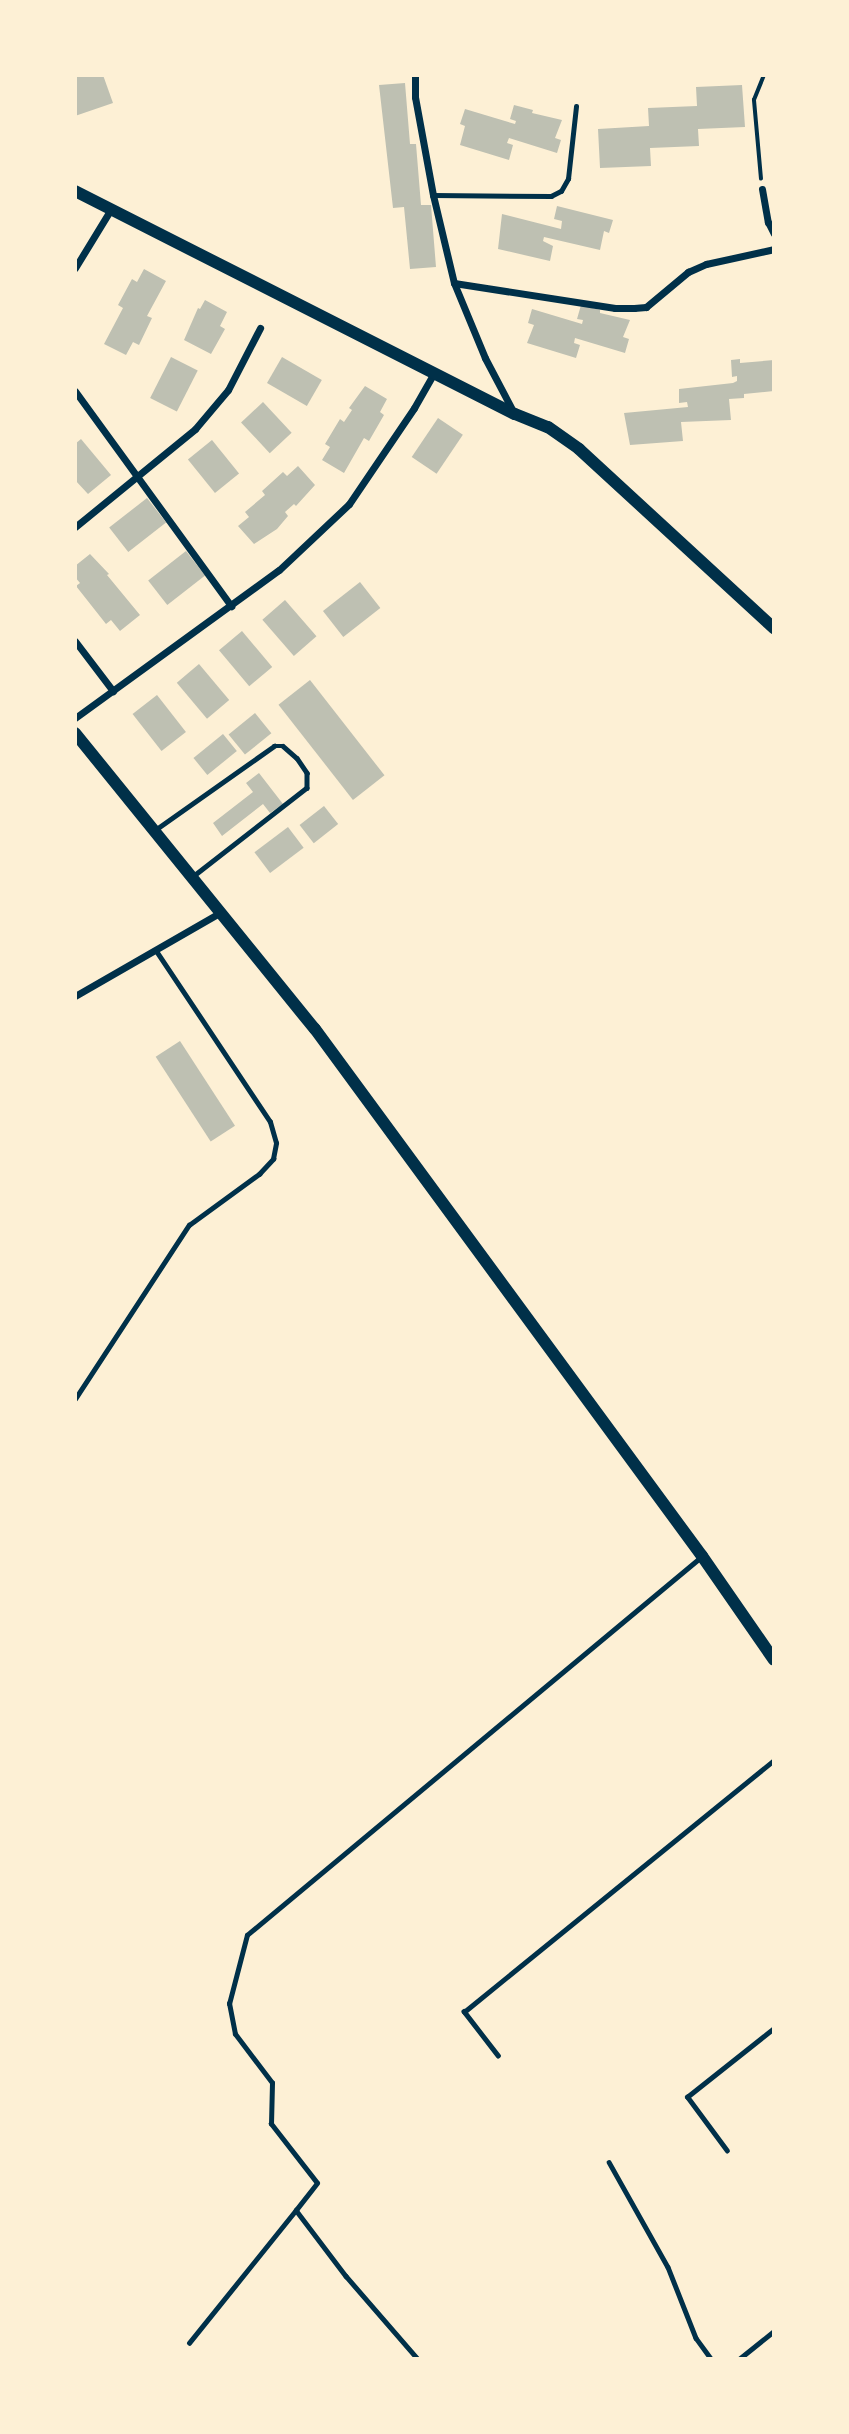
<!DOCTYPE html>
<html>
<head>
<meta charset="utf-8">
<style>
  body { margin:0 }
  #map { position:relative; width:849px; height:2434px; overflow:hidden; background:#fdf0d5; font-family:"DejaVu Sans",sans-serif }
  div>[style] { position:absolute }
  .building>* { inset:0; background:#bec0b2; transform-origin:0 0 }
  .path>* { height:3.5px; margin:-1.75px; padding:0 1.75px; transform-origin:1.75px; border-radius:1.75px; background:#003049 }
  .service>* { height:4.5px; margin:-2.25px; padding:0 2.25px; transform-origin:2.25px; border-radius:2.25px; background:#003049 }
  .minor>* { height:7px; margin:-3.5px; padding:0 3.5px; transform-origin:3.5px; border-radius:3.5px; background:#003049 }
  .tertiary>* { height:12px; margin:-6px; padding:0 6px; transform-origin:6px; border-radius:6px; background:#003049 }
  .secondary>* { height:12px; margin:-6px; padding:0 6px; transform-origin:6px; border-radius:6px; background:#003049 }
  span { translate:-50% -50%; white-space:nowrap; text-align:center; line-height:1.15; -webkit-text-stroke:6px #fdf0d5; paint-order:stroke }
  .frame { position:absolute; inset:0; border:77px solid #fdf0d5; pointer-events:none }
</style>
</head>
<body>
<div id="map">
  <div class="building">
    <div style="clip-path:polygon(75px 75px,103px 75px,113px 103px,75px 116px)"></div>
    <div style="clip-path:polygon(405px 83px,410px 144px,416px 144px,421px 205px,431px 205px,436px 267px,410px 269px,404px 207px,393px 208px,379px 85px)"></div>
    <div style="clip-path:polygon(742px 85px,745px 127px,698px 129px,699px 146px,650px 148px,651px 166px,600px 168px,598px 129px,649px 126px,648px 108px,697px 106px,696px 87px)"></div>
    <div style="clip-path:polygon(514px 105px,533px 110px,532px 113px,562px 120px,555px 138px,561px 140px,557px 153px,509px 138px,507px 143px,513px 145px,509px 160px,460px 145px,465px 126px,460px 124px,465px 109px,515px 124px,516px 121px,510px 119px)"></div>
    <div style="clip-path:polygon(557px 206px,613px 220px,609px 233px,604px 231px,600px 250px,544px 237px,543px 241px,553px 246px,550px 261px,498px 249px,502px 214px,561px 229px,562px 221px,554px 219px)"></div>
    <div style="clip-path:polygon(144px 269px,166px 281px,147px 316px,152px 318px,139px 345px,133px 342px,126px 355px,104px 344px,123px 308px,118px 305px,132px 279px,137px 282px)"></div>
    <div style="clip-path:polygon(205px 300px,227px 312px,220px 326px,225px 329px,211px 354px,184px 340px,198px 308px,200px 309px)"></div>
    <div style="clip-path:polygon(581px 305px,600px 310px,600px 313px,630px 320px,623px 337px,629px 339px,625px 353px,575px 338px,574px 343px,580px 345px,576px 358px,527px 343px,534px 325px,528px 323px,532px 309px,582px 324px,583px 320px,577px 319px)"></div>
    <div style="left:171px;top:357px;width:30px;height:46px;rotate:27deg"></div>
    <div style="left:282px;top:357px;width:46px;height:30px;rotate:30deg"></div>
    <div style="clip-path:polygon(740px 359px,740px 363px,774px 360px,774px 391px,744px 394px,744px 398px,729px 399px,731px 420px,681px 422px,683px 441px,630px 445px,624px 413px,688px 407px,687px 402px,679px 403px,679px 389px,733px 383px,737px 381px,737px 376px,732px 377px,731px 360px)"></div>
    <div style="clip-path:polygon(365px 386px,387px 399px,380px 412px,384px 415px,369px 441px,364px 438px,344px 473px,322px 460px,330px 447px,325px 444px,340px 419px,344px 422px,352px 410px,349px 408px)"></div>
    <div style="left:263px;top:402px;width:42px;height:30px;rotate:47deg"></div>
    <div style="left:438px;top:418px;width:30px;height:47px;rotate:34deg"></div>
    <div style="clip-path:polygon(81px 439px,111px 475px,88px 494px,75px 480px,75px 444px)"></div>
    <div style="left:212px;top:440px;width:43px;height:31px;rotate:51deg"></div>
    <div style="clip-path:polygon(298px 466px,315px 485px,296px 506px,294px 504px,285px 512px,288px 516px,277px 529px,254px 544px,238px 526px,249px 517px,245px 512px,265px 495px,262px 491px,283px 472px,287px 476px)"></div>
    <div style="left:147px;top:498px;width:31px;height:48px;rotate:52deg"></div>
    <div style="left:186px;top:551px;width:31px;height:48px;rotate:52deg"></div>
    <div style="clip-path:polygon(90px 554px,109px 574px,107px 575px,140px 615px,120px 631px,111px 620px,106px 624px,76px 586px,80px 583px,75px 577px,75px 566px)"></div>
    <div style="left:360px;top:582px;width:33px;height:47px;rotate:52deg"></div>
    <div style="left:285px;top:600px;width:48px;height:30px;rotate:49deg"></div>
    <div style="left:242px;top:631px;width:47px;height:30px;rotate:50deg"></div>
    <div style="left:199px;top:664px;width:47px;height:29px;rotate:50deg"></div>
    <div style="left:310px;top:680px;width:121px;height:40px;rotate:52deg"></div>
    <div style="left:157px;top:695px;width:47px;height:31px;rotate:52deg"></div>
    <div style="left:255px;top:713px;width:26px;height:34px;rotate:51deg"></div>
    <div style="left:223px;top:734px;width:22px;height:38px;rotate:51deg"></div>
    <div style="clip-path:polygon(259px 773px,283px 804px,270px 813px,263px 804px,222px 836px,213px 823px,253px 792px,246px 783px)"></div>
    <div style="left:324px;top:806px;width:23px;height:31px;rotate:52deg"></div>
    <div style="left:288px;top:827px;width:26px;height:42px;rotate:53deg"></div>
    <div style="left:180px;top:1041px;width:101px;height:29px;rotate:57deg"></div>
  </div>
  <div class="path">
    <div style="left:761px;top:179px;width:79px;rotate:-95.1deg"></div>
    <div style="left:754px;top:100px;width:27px;rotate:-68deg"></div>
  </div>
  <div class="service">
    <div style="left:433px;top:195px;width:118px;rotate:0.5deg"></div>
    <div style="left:551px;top:196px;width:11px;rotate:-27deg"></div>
    <div style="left:561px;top:191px;width:14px;rotate:-60deg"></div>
    <div style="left:568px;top:179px;width:73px;rotate:-83.7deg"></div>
    <div style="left:155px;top:830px;width:146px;rotate:-35.2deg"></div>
    <div style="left:274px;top:746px;width:9px"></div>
    <div style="left:283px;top:746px;width:18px;rotate:41deg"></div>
    <div style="left:297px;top:758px;width:18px;rotate:56deg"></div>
    <div style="left:307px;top:773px;width:15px;rotate:90deg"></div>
    <div style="left:307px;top:788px;width:143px;rotate:142.1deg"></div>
    <div style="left:75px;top:1399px;width:208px;rotate:-56.8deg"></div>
    <div style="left:189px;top:1225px;width:87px;rotate:-36.1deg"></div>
    <div style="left:259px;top:1174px;width:21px;rotate:-47deg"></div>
    <div style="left:273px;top:1159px;width:16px;rotate:-79deg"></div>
    <div style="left:276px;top:1143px;width:22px;rotate:-106deg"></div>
    <div style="left:270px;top:1122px;width:206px;rotate:-123.7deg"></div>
    <div style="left:498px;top:2056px;width:56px;rotate:-127.7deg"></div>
    <div style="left:464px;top:2012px;width:400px;rotate:-39.1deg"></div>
    <div style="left:727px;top:2151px;width:67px;rotate:-126.5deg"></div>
    <div style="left:687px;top:2097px;width:111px;rotate:-38.4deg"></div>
    <div style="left:609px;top:2162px;width:120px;rotate:60.7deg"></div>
    <div style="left:668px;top:2267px;width:76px;rotate:68.5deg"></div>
    <div style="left:696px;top:2338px;width:26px;rotate:54deg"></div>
    <div style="left:296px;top:2210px;width:34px;rotate:-52deg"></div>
    <div style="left:317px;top:2183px;width:75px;rotate:-127.9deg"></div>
    <div style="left:271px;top:2124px;width:41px;rotate:-88.6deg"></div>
    <div style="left:272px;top:2083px;width:61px;rotate:-127.1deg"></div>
    <div style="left:235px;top:2034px;width:31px;rotate:-101deg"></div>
    <div style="left:229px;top:2004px;width:71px;rotate:-75.4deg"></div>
    <div style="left:247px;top:1935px;width:591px;rotate:-39.78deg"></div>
    <div style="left:189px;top:2343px;width:171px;rotate:-51.2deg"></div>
    <div style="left:296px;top:2210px;width:83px;rotate:52.9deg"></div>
    <div style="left:346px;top:2276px;width:110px;rotate:49.1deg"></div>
    <div style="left:739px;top:2359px;width:45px;rotate:-38.7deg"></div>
  </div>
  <div class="minor">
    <div style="left:415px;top:75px;width:22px;rotate:90deg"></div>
    <div style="left:415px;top:97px;width:100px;rotate:79.6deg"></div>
    <div style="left:433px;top:195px;width:90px;rotate:76.6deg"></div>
    <div style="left:454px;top:283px;width:81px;rotate:67.5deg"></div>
    <div style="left:485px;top:358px;width:60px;rotate:62.2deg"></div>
    <div style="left:762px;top:189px;width:34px;rotate:80deg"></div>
    <div style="left:768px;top:222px;width:13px;rotate:63deg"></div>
    <div style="left:75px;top:268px;width:69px;rotate:-58.6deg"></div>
    <div style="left:454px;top:283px;width:163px;rotate:8.8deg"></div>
    <div style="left:615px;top:308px;width:19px"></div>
    <div style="left:634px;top:308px;width:12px;rotate:-5deg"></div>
    <div style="left:646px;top:307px;width:55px;rotate:-39.8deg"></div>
    <div style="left:688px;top:272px;width:20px;rotate:-24deg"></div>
    <div style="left:706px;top:264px;width:70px;rotate:-12.4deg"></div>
    <div style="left:75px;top:391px;width:266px;rotate:54deg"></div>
    <div style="left:75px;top:527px;width:155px;rotate:-39.2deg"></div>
    <div style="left:195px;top:429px;width:51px;rotate:-49.8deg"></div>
    <div style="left:228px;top:390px;width:70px;rotate:-62.7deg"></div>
    <div style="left:75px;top:641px;width:63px;rotate:52.8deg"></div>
    <div style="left:75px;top:718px;width:252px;rotate:-36deg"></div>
    <div style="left:279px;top:570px;width:96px;rotate:-43.3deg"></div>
    <div style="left:349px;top:504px;width:116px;rotate:-55.9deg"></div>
    <div style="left:414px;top:408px;width:40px;rotate:-60.3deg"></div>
    <div style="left:75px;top:996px;width:168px;rotate:-29.9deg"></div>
  </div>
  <div class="tertiary">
    <div style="left:75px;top:191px;width:493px;rotate:26.9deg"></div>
    <div style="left:515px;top:414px;width:35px;rotate:22deg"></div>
    <div style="left:548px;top:427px;width:38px;rotate:35deg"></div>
    <div style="left:579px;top:449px;width:265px;rotate:42.6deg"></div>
  </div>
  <div class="secondary">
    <div style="left:75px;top:733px;width:381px;rotate:51deg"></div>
    <div style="left:315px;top:1029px;width:654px;rotate:53.71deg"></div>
    <div style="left:702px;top:1556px;width:126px;rotate:55.3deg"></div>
  </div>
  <div class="frame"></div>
</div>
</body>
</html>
